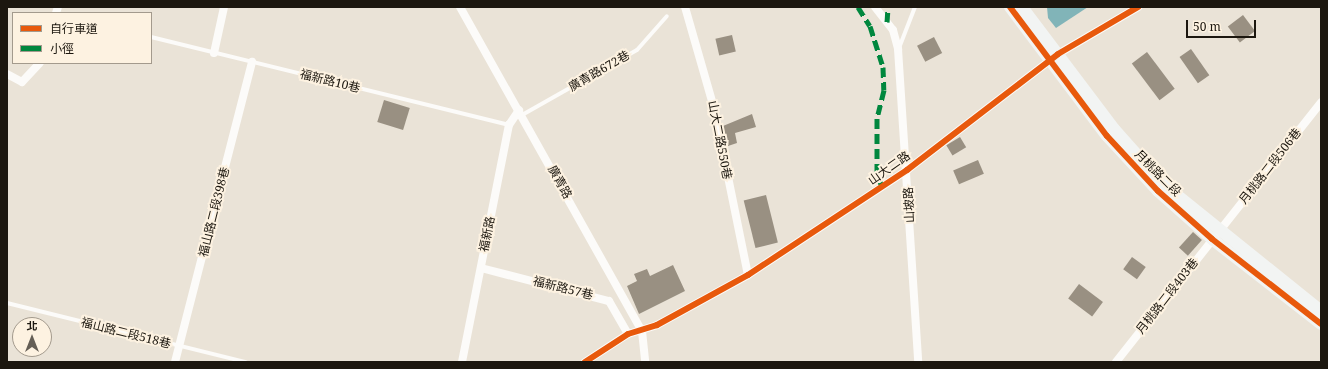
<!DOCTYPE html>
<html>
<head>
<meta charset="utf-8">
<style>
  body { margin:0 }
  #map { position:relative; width:1328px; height:369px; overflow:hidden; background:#eae3d7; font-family:"Noto Serif","Noto Sans TC",serif }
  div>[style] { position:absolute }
  .water>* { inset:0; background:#81b4b8 }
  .building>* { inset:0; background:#999082; transform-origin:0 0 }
  .lane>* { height:4px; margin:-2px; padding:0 2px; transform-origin:2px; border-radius:2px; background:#fcfbf9 }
  .street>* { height:8px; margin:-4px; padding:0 4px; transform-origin:4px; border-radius:4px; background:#fcfbf9 }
  .secondary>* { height:12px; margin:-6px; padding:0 6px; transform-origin:6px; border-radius:6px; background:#f2f4f3 }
  .quiet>* { height:5px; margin-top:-2.5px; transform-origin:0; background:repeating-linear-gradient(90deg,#00873e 0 10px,transparent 0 15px) }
  .cycleway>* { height:6px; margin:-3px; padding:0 3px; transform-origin:3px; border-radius:3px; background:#e8590c }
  span { translate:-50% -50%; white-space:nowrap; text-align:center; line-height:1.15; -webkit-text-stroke:4px #fdf2e1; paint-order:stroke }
  .street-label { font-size:12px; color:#1c170f }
  .frame { position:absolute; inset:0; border:8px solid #1c170f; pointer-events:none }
  .legend { position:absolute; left:12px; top:12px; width:140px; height:52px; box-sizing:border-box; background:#fdf2e1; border:1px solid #a39a8d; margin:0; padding:5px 7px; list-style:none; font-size:12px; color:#1c170f }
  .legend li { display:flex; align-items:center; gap:8px; height:20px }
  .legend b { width:20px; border:1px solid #a39a8d }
  .north { position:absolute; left:12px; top:317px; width:40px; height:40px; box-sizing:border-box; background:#fdf2e1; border:1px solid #a39a8d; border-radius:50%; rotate:0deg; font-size:11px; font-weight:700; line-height:16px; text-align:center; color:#1c170f }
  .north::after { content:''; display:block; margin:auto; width:14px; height:18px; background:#645e55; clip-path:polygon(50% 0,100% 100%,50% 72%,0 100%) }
  .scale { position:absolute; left:1186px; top:20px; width:70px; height:18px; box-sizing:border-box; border:2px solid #1c170f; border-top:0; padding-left:5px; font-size:12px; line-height:14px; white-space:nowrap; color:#1c170f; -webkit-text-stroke:3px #fdf2e1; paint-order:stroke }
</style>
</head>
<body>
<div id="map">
  <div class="water">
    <div style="clip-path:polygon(1047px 7px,1088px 7px,1056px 28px,1048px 18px)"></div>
  </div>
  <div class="building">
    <div style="left:1243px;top:15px;width:20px;height:19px;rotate:53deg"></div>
    <div style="left:732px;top:35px;width:17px;height:17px;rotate:77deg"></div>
    <div style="left:934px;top:37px;width:18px;height:19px;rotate:63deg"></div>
    <div style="left:1191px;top:49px;width:32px;height:14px;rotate:55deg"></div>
    <div style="left:1147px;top:52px;width:46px;height:19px;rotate:53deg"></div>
    <div style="left:384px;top:100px;width:27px;height:23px;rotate:17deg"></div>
    <div style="clip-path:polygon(752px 114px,756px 127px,735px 133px,737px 143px,728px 146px,723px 126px)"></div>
    <div style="left:960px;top:137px;width:12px;height:16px;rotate:59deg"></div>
    <div style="left:978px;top:160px;width:15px;height:27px;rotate:67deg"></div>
    <div style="left:766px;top:195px;width:49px;height:23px;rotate:76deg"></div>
    <div style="left:1193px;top:232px;width:12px;height:21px;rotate:42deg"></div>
    <div style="left:1132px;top:257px;width:17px;height:15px;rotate:36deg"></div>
    <div style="clip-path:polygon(673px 265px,685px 291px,639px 314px,627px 286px,637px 281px,634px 274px,647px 269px,650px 276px)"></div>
    <div style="left:1079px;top:284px;width:30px;height:18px;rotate:37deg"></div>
  </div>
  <div class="lane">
    <div style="left:151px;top:37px;width:369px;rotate:13.8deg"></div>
    <div style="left:899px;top:48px;width:44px;rotate:-68.7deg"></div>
    <div style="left:522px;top:115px;width:132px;rotate:-29.5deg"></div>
    <div style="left:637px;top:50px;width:45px;rotate:-48.6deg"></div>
    <div style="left:7px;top:303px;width:246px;rotate:13.9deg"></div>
  </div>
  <div class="street">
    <div style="left:460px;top:7px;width:372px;rotate:60.7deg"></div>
    <div style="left:642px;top:331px;width:31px;rotate:84deg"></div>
    <div style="left:685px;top:7px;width:105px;rotate:74deg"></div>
    <div style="left:714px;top:108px;width:170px;rotate:78.5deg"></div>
    <div style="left:875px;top:7px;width:29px;rotate:52deg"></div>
    <div style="left:893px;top:30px;width:20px;rotate:75deg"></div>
    <div style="left:898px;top:49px;width:314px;rotate:86.3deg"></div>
    <div style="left:56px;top:13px;width:6px;rotate:-72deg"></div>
    <div style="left:214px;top:53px;width:47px;rotate:-77.7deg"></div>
    <div style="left:7px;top:74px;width:17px;rotate:28deg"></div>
    <div style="left:22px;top:82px;width:26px;rotate:-47deg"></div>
    <div style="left:481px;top:268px;width:132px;rotate:14.5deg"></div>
    <div style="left:609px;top:301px;width:38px;rotate:60deg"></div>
    <div style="left:175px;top:362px;width:310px;rotate:-75.6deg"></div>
    <div style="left:462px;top:362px;width:242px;rotate:-78.8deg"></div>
    <div style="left:509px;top:125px;width:18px;rotate:-56deg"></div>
    <div style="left:585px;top:362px;width:51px;rotate:-33.1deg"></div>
    <div style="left:628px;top:334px;width:30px;rotate:-17deg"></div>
    <div style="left:657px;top:325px;width:104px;rotate:-28.8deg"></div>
    <div style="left:748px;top:275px;width:191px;rotate:-33.4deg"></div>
    <div style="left:907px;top:170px;width:190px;rotate:-37.5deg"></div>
    <div style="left:1058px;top:54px;width:93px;rotate:-30.4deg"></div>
    <div style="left:1116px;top:362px;width:331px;rotate:-51.7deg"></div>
  </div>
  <div class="secondary">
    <div style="left:1010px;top:7px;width:161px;rotate:53.1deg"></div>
    <div style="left:1107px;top:136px;width:75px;rotate:47.2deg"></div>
    <div style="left:1158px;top:191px;width:72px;rotate:41.6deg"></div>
    <div style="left:1212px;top:239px;width:138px;rotate:37.9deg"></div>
    <div style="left:1022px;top:7px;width:153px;rotate:53deg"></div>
    <div style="left:1114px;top:129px;width:74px;rotate:48.3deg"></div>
    <div style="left:1163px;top:184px;width:203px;rotate:38.8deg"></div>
  </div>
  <div class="quiet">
    <div style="left:858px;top:7px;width:22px;rotate:58deg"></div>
    <div style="left:870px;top:26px;width:43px;rotate:72.4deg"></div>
    <div style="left:883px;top:67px;width:23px;rotate:88deg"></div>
    <div style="left:884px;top:90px;width:29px;rotate:104deg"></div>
    <div style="left:877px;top:118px;width:57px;rotate:90deg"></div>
    <div style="left:877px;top:175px;width:12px;rotate:66deg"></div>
    <div style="left:887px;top:22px;width:15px;rotate:-86deg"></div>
  </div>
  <div class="cycleway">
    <div style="left:1010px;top:7px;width:161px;rotate:53.1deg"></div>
    <div style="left:1107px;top:136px;width:75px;rotate:47.2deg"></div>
    <div style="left:1158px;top:191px;width:72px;rotate:41.6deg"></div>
    <div style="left:1212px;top:239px;width:138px;rotate:37.9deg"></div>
    <div style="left:585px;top:362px;width:51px;rotate:-33.1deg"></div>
    <div style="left:628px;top:334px;width:30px;rotate:-17deg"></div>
    <div style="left:657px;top:325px;width:104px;rotate:-28.8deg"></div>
    <div style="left:748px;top:275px;width:191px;rotate:-33.4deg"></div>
    <div style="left:907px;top:170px;width:190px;rotate:-37.5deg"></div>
    <div style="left:1058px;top:54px;width:93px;rotate:-30.4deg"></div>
  </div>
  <div class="street-label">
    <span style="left:599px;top:71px;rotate:-30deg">廣青路672巷</span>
    <span style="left:330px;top:81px;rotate:14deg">福新路10巷</span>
    <span style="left:720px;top:140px;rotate:79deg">山大二路550巷</span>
    <span style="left:1270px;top:166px;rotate:-52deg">月桃路二段506巷</span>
    <span style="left:889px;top:168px;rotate:-35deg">山大二路</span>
    <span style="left:1158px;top:173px;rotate:45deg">月桃路二段</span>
    <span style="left:560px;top:182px;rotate:61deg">廣青路</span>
    <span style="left:909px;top:205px;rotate:-93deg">山坡路</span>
    <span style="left:214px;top:212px;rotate:-76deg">福山路二段398巷</span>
    <span style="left:487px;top:234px;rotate:-79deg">福新路</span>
    <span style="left:563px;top:288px;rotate:14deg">福新路57巷</span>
    <span style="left:1167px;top:296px;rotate:-52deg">月桃路二段403巷</span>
    <span style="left:126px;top:333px;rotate:14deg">福山路二段518巷</span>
  </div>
  <div class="frame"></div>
  <ul class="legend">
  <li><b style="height:5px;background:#e8590c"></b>自行車道</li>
  <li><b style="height:5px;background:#00873e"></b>小徑</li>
  </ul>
  <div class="north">北</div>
  <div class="scale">50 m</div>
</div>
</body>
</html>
